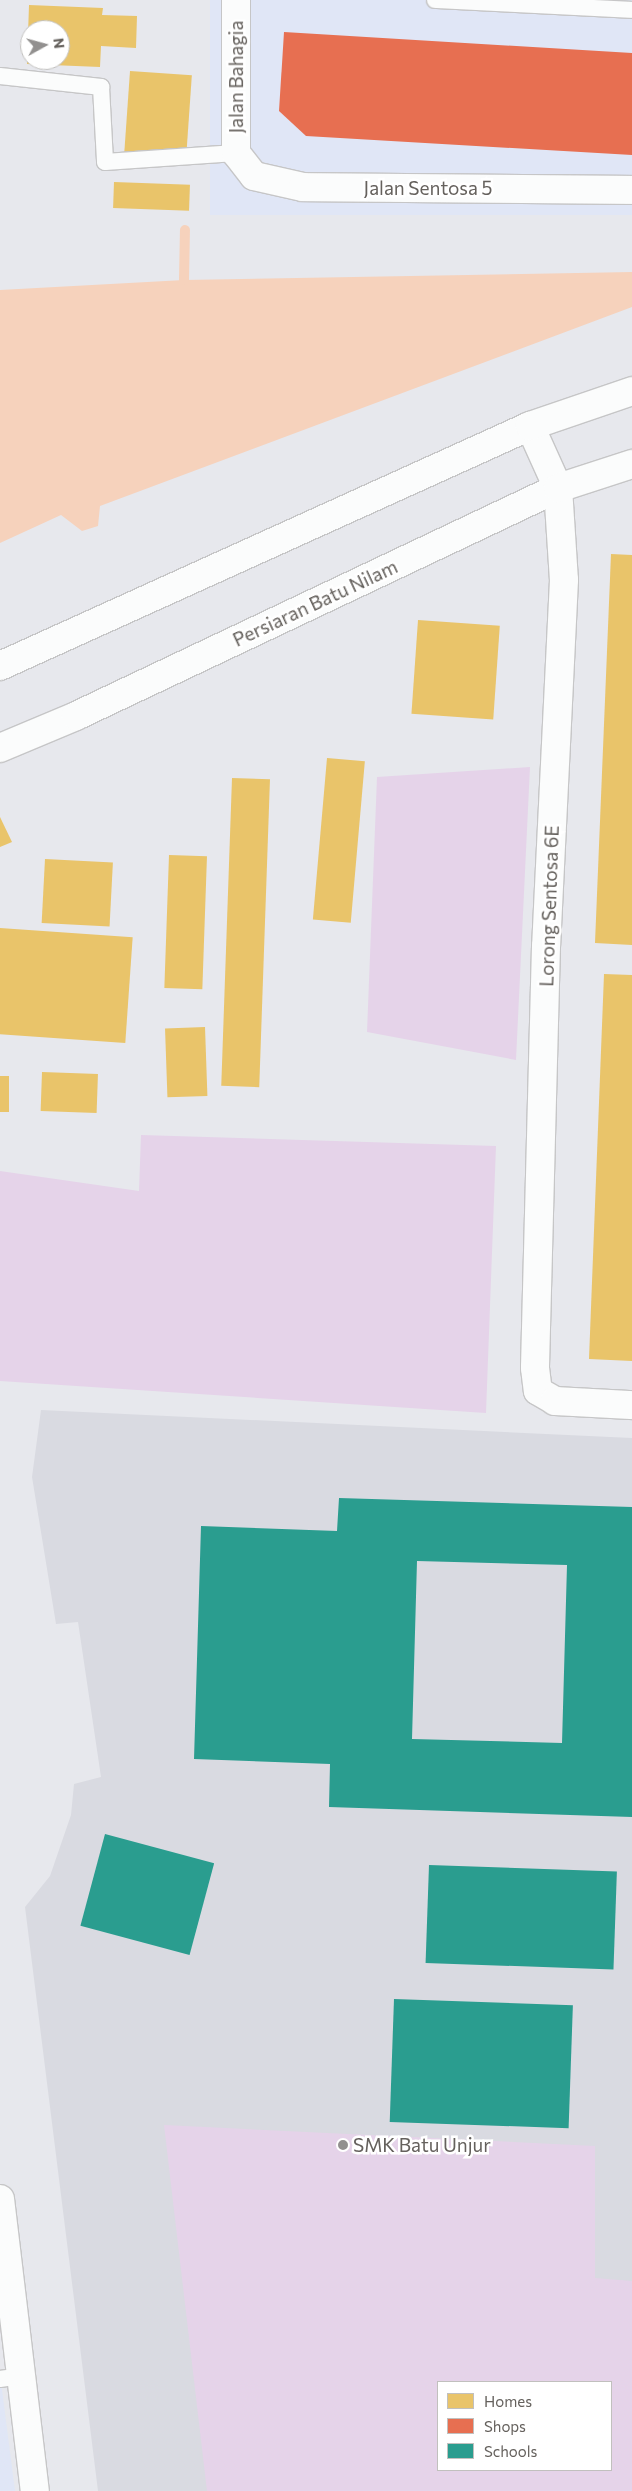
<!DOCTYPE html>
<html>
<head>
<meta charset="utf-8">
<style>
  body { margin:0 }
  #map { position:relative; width:632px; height:2491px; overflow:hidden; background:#e7e8ed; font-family:Commissioner,sans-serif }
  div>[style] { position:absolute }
  .commercial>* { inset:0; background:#e0e6f6; transform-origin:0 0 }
  .education>* { inset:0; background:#d9dae1 }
  .green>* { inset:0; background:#e5d3e9 }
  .water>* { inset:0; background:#f6d2bc }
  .homes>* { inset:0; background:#e9c46a; transform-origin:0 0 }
  .shops>* { inset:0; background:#e76f51 }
  .schools>* { inset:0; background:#2a9d8f; transform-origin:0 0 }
  .stream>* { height:10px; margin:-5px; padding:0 5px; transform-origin:5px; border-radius:5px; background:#f6d2bc }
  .roads { filter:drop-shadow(1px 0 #c6c6c7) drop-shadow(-1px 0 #c6c6c7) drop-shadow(0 1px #c6c6c7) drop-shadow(0 -1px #c6c6c7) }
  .lane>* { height:16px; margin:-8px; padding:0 8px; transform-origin:8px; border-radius:8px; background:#fbfcfc }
  .street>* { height:28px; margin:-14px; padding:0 14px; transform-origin:14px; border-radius:14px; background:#fbfcfc }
  .secondary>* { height:28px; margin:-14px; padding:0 14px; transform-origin:14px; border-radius:14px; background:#fbfcfc }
  .dots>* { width:14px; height:14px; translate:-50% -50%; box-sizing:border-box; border:2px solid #fff; border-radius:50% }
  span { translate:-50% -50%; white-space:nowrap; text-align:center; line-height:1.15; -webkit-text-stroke:5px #fff; paint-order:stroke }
  .street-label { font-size:19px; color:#65615d }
  .poi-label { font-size:19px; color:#65615d }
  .left { translate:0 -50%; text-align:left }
  .legend { position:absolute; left:437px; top:2381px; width:175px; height:90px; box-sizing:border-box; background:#fff; border:1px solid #c1c0be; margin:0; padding:6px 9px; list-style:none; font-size:15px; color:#65615d }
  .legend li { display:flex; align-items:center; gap:10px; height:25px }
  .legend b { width:25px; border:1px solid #c1c0be }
  .north { position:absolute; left:20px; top:20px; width:50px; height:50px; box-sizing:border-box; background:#fff; border:1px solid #c1c0be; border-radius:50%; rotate:83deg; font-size:14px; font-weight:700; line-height:20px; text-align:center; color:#65615d }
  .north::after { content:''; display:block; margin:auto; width:18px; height:22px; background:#92908f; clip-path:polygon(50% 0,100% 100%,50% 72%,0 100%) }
</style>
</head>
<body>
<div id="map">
  <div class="commercial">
    <div style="left:210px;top:0;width:422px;height:215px"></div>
    <div style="clip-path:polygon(0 2374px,15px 2491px,0 2491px)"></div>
  </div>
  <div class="education">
    <div style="clip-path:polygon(evenodd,41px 1410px,632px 1438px,632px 2491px,98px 2491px,25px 1907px,50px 1876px,71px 1815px,74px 1784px,101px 1777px,78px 1622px,56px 1624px,32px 1477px,41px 1410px,438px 2382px,611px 2382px,611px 2470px,438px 2470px,438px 2382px)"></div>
  </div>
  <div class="green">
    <div style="clip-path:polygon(530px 767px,516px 1060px,367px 1032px,377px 777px)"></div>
    <div style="clip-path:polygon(141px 1135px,496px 1146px,486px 1413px,0 1381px,0 1171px,139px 1191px)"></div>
    <div style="clip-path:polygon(evenodd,164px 2125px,595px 2146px,595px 2278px,632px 2281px,632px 2491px,207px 2491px,164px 2125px,611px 2382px,611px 2470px,438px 2470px,438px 2382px,611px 2382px)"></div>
  </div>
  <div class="water">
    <div style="clip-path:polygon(632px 272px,632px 307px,100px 506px,98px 526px,82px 531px,61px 515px,0 543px,0 290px,184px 280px)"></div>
  </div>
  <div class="homes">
    <div style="clip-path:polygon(evenodd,29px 5px,103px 8px,102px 15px,137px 16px,136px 48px,101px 46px,100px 67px,27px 64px,29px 5px,30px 30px,60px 30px,60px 60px,30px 60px,30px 30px)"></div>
    <div style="left:130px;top:71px;width:62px;height:82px;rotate:4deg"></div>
    <div style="left:114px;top:182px;width:76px;height:26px;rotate:2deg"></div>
    <div style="clip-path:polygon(611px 554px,632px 555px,632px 945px,595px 943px)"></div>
    <div style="left:418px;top:620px;width:82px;height:94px;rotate:4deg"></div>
    <div style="left:327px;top:758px;width:38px;height:162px;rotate:5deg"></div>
    <div style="left:232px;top:778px;width:38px;height:308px;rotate:2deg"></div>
    <div style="clip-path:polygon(0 817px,12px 842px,0 847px)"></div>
    <div style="left:169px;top:855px;width:38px;height:133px;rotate:2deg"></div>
    <div style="left:45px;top:859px;width:68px;height:64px;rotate:3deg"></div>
    <div style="left:0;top:928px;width:133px;height:106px;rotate:4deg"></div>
    <div style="clip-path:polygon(604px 974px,632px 975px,632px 1361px,589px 1359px)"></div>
    <div style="left:205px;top:1027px;width:69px;height:40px;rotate:88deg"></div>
    <div style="left:42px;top:1072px;width:56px;height:39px;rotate:2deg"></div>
    <div style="left:0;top:1076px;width:9px;height:36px"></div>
  </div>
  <div class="shops">
    <div style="clip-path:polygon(284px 32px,632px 53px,632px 155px,306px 136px,279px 111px)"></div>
  </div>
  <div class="schools">
    <div style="clip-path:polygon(evenodd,339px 1498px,632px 1507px,632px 1817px,329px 1807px,330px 1764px,194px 1759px,201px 1526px,337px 1531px,339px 1498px,417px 1561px,567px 1565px,562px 1743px,412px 1739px,417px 1561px)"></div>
    <div style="left:105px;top:1834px;width:113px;height:95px;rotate:15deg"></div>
    <div style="left:429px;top:1865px;width:188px;height:98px;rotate:2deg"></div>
    <div style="left:394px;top:1999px;width:179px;height:123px;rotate:2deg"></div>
  </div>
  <div class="stream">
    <div style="left:184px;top:280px;width:50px;rotate:-88.9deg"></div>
  </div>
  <div class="roads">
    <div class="lane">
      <div style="left:435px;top:0;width:197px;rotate:2.9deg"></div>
      <div style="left:0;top:76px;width:102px;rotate:6.2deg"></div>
      <div style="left:101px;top:87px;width:75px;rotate:86.9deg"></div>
      <div style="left:105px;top:162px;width:131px;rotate:-3.9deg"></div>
      <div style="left:0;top:2379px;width:22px;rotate:-8deg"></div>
    </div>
    <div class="street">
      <div style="left:236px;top:0;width:153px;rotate:90deg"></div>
      <div style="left:236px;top:153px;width:29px;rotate:52deg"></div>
      <div style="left:254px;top:176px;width:50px;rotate:12.7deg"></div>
      <div style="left:303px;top:187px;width:329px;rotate:0.5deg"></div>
      <div style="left:530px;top:426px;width:68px;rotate:65.7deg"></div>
      <div style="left:558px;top:488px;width:92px;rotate:86.3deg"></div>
      <div style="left:564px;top:580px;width:366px;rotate:92.8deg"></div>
      <div style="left:546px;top:946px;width:422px;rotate:91.5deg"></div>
      <div style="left:535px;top:1368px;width:23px;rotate:83deg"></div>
      <div style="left:538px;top:1391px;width:20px;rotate:30deg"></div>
      <div style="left:555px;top:1401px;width:77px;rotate:3deg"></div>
    </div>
    <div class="secondary">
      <div style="left:0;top:666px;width:582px;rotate:-24.36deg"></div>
      <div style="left:530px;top:426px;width:108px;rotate:-18.9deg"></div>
      <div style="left:0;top:748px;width:82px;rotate:-22.8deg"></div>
      <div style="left:76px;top:716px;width:533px;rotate:-25.32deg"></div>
      <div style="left:558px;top:488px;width:78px;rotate:-18deg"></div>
      <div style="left:0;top:2199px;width:294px;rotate:83.2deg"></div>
    </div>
  </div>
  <div class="dots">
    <div style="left:343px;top:2145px;background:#92908f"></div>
  </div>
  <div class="street-label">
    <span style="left:236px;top:77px;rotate:-90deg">Jalan Bahagia</span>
    <span style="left:428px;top:188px">Jalan Sentosa 5</span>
    <span style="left:315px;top:603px;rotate:-25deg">Persiaran Batu Nilam</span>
    <span style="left:549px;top:906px;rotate:-88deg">Lorong Sentosa 6E</span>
  </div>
  <div class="poi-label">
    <span class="left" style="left:353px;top:2145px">SMK Batu Unjur</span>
  </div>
  <ul class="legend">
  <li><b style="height:14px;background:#e9c46a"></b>Homes</li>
  <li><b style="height:14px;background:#e76f51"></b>Shops</li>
  <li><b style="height:14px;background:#2a9d8f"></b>Schools</li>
  </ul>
  <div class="north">N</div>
</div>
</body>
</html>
